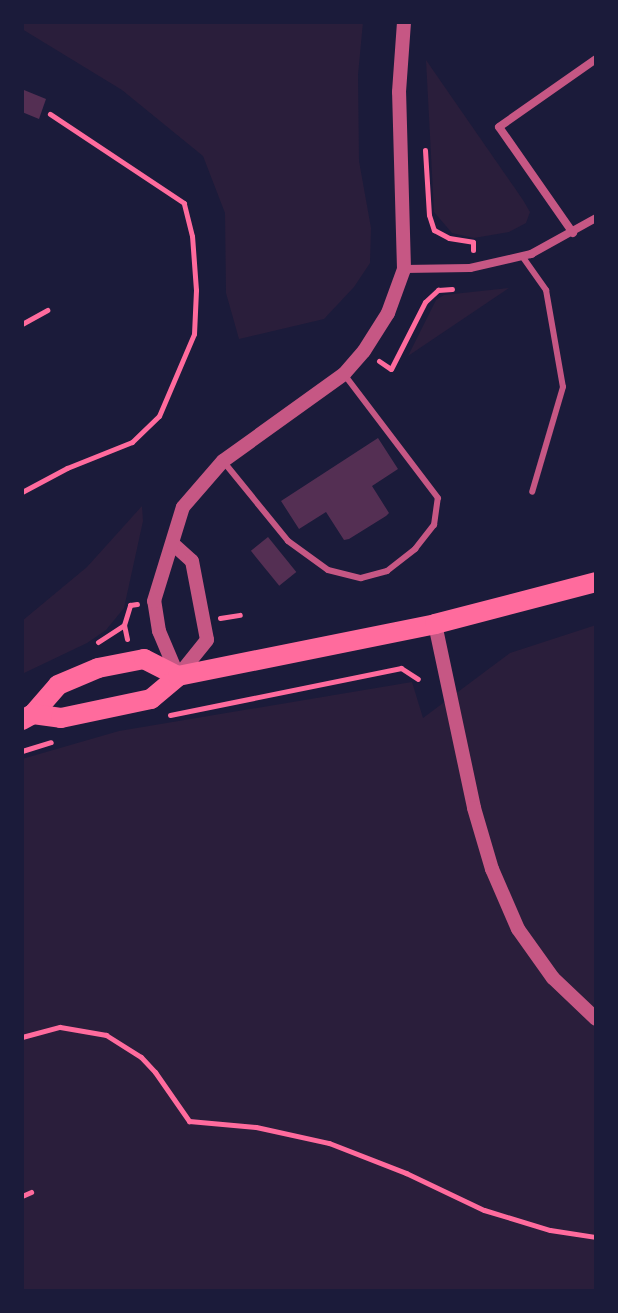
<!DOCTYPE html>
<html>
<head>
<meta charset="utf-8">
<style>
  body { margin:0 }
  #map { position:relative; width:618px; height:1313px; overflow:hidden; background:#1b1b3a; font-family:"Source Sans 3",sans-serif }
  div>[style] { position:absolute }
  .green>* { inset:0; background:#2a1e3b }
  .building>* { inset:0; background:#542f53; transform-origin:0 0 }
  .path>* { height:5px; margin:-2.5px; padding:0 2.5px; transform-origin:2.5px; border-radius:2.5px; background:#ff6b9d }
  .service>* { height:6px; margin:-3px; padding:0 3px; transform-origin:3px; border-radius:3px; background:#c65784 }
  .minor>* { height:8px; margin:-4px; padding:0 4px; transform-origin:4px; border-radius:4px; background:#c65784 }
  .tertiary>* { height:14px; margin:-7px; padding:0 7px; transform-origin:7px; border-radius:7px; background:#c65784 }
  .primary>* { height:20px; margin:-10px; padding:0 10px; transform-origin:10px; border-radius:10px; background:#ff6b9d }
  span { translate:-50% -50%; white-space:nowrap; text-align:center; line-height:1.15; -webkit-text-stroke:6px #1b1b3a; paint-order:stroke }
  .frame { position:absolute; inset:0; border:24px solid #1b1b3a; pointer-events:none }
</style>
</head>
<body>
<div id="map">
  <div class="green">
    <div style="clip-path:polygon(22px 22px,363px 22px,358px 75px,359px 161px,371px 228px,370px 263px,354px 287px,324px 319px,239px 339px,226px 293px,225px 213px,203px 156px,122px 90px,22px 29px)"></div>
    <div style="clip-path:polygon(426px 60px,523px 200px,530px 212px,526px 223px,509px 232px,474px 238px,452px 233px,434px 212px)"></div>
    <div style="clip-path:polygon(509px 288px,408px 356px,436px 300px,444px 295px)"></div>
    <div style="clip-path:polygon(142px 506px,143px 521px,124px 608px,106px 630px,87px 643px,22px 674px,22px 621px,87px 567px)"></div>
    <div style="clip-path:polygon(596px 625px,596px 1291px,22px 1291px,22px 759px,119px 731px,412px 682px,423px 718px,510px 653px)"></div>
  </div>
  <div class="building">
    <div style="clip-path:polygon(24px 90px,46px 99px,39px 119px,22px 112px)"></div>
    <div style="clip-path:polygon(378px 438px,398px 469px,372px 486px,389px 513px,386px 516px,349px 539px,344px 540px,326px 512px,299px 529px,281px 501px)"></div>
    <div style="left:268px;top:537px;width:45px;height:22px;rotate:51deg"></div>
  </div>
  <div class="path">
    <div style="left:425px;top:150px;width:65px;rotate:86.5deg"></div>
    <div style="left:429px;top:215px;width:16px;rotate:72deg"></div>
    <div style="left:434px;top:230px;width:17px;rotate:28deg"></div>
    <div style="left:449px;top:238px;width:24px;rotate:9deg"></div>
    <div style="left:473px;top:242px;width:8px;rotate:90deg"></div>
    <div style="left:22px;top:324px;width:29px;rotate:-29deg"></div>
    <div style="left:379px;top:361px;width:14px;rotate:34deg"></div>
    <div style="left:391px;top:369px;width:75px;rotate:-63.1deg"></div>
    <div style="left:425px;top:302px;width:18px;rotate:-43deg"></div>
    <div style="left:438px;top:290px;width:14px;rotate:-4deg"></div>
    <div style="left:22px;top:492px;width:51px;rotate:-28.1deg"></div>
    <div style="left:67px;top:468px;width:70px;rotate:-21.8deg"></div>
    <div style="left:132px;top:442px;width:37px;rotate:-44deg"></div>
    <div style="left:159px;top:416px;width:89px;rotate:-66.9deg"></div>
    <div style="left:194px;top:334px;width:44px;rotate:-87.4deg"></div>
    <div style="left:196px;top:290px;width:54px;rotate:-94.2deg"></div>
    <div style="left:192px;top:236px;width:34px;rotate:-104deg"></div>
    <div style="left:184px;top:203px;width:161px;rotate:-146.4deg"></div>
    <div style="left:220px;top:618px;width:20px;rotate:-9deg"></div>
    <div style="left:127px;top:639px;width:14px;rotate:-102deg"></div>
    <div style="left:124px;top:625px;width:21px;rotate:-73deg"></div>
    <div style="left:130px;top:605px;width:7px;rotate:-8deg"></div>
    <div style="left:98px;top:642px;width:31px;rotate:-33deg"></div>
    <div style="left:170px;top:715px;width:236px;rotate:-11.5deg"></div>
    <div style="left:401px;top:668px;width:20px;rotate:33deg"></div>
    <div style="left:22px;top:751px;width:30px;rotate:-17deg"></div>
    <div style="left:22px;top:1037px;width:39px;rotate:-15deg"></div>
    <div style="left:60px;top:1027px;width:47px;rotate:9.9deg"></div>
    <div style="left:106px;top:1035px;width:41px;rotate:32.2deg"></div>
    <div style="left:141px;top:1057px;width:21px;rotate:47deg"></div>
    <div style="left:155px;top:1072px;width:60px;rotate:55.2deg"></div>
    <div style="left:189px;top:1121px;width:67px;rotate:5.1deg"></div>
    <div style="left:256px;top:1127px;width:75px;rotate:12.4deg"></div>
    <div style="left:329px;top:1143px;width:83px;rotate:21.3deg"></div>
    <div style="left:406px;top:1173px;width:86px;rotate:25.4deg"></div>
    <div style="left:484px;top:1210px;width:69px;rotate:16.9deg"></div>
    <div style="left:550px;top:1230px;width:47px;rotate:8.7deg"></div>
    <div style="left:22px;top:1196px;width:10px;rotate:-24deg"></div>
  </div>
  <div class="service">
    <div style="left:522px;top:256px;width:42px;rotate:54.8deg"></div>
    <div style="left:546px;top:290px;width:98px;rotate:80.1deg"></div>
    <div style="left:563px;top:387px;width:109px;rotate:106.4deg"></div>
    <div style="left:223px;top:461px;width:103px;rotate:50.9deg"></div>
    <div style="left:288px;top:541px;width:49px;rotate:35.9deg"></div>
    <div style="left:328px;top:570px;width:34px;rotate:14deg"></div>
    <div style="left:361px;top:578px;width:27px;rotate:-15deg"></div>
    <div style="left:387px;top:571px;width:36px;rotate:-38deg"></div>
    <div style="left:415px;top:549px;width:31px;rotate:-52deg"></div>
    <div style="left:434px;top:525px;width:27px;rotate:-82deg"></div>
    <div style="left:438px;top:498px;width:156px;rotate:-127.2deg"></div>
  </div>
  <div class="minor">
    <div style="left:573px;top:233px;width:129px;rotate:-124.9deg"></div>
    <div style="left:499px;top:127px;width:118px;rotate:-35deg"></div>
    <div style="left:404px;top:269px;width:66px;rotate:-0.9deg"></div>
    <div style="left:470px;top:268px;width:63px;rotate:-12.9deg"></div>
    <div style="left:531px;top:254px;width:74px;rotate:-29deg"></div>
  </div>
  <div class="tertiary">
    <div style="left:173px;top:544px;width:25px;rotate:42deg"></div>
    <div style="left:192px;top:561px;width:80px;rotate:79.2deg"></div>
    <div style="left:207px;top:640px;width:46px;rotate:128.9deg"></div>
    <div style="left:178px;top:676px;width:49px;rotate:-112.9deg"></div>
    <div style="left:159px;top:631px;width:30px;rotate:-99deg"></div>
    <div style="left:154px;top:601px;width:98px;rotate:-72.9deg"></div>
    <div style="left:183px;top:507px;width:61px;rotate:-49deg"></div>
    <div style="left:223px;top:461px;width:149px;rotate:-35.7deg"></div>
    <div style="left:344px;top:374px;width:30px;rotate:-49deg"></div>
    <div style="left:364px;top:351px;width:45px;rotate:-57.7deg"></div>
    <div style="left:388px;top:313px;width:47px;rotate:-70deg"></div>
    <div style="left:404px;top:269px;width:177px;rotate:-91.6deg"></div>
    <div style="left:399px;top:92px;width:70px;rotate:-85.9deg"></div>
    <div style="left:435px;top:624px;width:188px;rotate:78deg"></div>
    <div style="left:474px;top:808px;width:64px;rotate:73.6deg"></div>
    <div style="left:492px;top:869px;width:65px;rotate:66.6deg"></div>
    <div style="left:518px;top:929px;width:60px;rotate:54.5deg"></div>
    <div style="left:553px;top:978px;width:59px;rotate:43.6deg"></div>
  </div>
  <div class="primary">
    <div style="left:33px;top:714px;width:38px;rotate:-49deg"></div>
    <div style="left:58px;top:685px;width:43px;rotate:-23deg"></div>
    <div style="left:98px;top:668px;width:47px;rotate:-11.1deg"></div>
    <div style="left:144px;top:659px;width:38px;rotate:27deg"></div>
    <div style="left:22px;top:720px;width:13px;rotate:-29deg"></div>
    <div style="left:33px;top:714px;width:28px;rotate:8deg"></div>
    <div style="left:61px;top:718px;width:92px;rotate:-11.9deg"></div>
    <div style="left:151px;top:699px;width:35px;rotate:-40deg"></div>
    <div style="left:178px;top:676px;width:262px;rotate:-11.4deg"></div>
    <div style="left:435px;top:624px;width:166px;rotate:-14.6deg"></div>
  </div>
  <div class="frame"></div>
</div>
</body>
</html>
